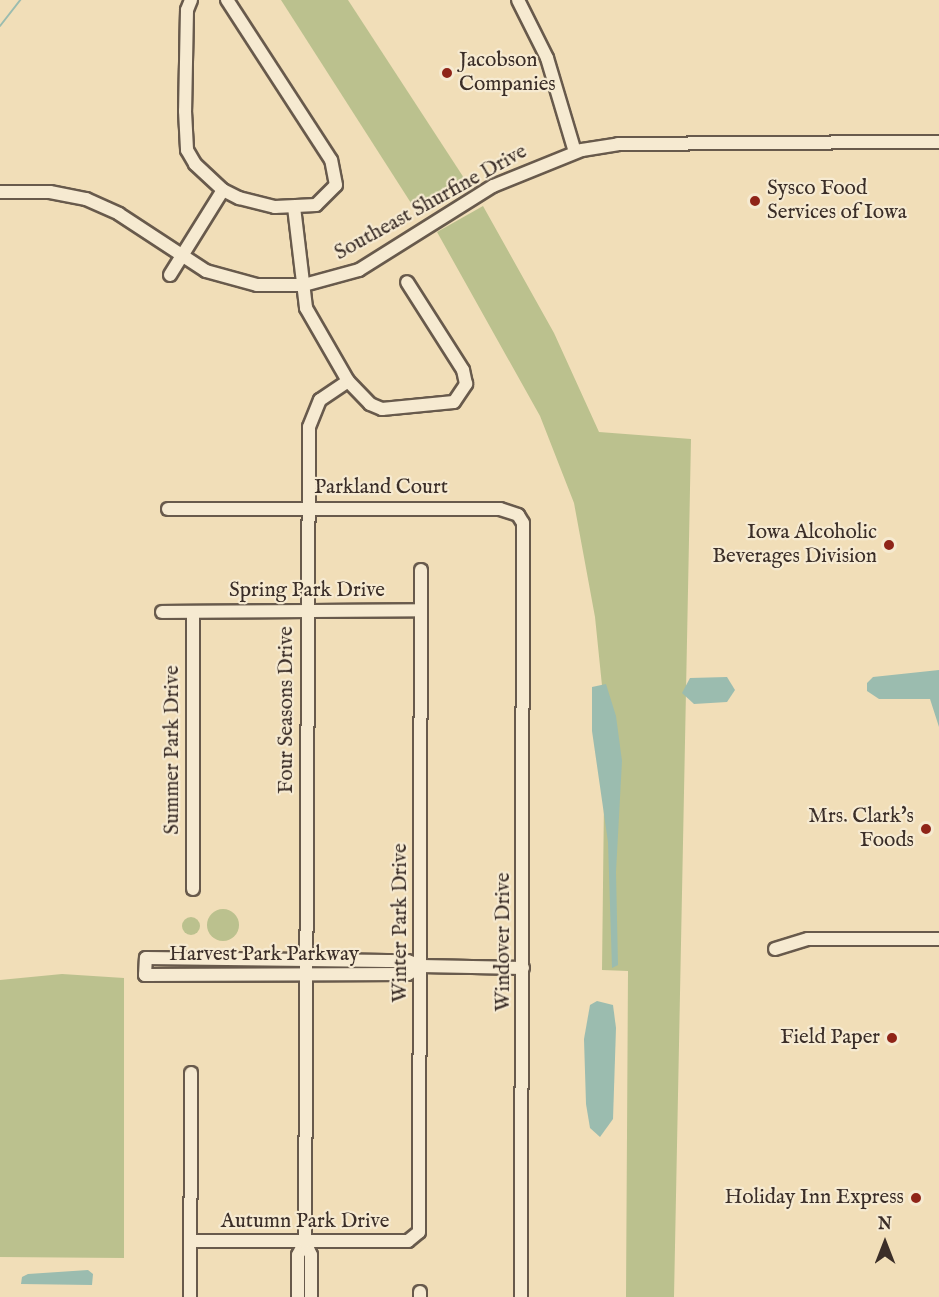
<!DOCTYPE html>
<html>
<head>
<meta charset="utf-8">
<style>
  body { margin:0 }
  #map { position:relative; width:939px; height:1297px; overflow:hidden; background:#f1deb8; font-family:"IM FELL English",serif }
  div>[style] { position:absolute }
  .green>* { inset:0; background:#bbc18e }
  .round { border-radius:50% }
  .water>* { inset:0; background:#9bbcaf }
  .stream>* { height:2px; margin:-1px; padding:0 1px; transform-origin:1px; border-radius:1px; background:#9bbcaf }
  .roads { filter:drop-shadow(2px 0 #685a4c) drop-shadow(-2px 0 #685a4c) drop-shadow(0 2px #685a4c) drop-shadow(0 -2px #685a4c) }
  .minor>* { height:12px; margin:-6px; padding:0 6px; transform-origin:6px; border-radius:6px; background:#f6ead1 }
  .dots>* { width:16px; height:16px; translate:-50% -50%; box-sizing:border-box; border:3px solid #f6ead1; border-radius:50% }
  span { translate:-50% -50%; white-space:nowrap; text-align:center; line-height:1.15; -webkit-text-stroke:4.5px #f6ead1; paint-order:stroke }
  .poi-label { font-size:21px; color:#3b2e28 }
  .left { translate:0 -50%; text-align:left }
  .right { translate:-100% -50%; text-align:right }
  .street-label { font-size:21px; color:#3b2e28 }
  .north { position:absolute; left:855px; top:1213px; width:60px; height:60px; -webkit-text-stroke:4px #f6ead1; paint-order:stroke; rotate:0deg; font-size:16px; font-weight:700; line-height:24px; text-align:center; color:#3b2e28 }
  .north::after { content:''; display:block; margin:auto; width:21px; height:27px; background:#3b2e28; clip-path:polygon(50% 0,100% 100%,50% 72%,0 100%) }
</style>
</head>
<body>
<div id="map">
  <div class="green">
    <div style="clip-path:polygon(281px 0,348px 0,464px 178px,418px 214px)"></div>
    <div style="clip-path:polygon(483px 206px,554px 333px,599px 432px,691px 439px,674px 1297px,626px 1297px,628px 971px,602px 970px,605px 715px,595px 617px,574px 503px,540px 416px,437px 232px)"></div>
    <div class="round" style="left:207px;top:909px;width:32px;height:32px"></div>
    <div class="round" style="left:182px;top:917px;width:18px;height:18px"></div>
    <div style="clip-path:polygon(62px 974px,124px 978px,124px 1258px,0 1257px,0 980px)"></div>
  </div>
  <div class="water">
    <div style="clip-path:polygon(939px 670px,939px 727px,930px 699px,879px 699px,867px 691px,867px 683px,873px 677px)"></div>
    <div style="clip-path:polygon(727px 677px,735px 690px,727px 702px,694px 704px,682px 693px,690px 678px)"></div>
    <div style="clip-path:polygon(606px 684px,616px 716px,622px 761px,616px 872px,618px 965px,612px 968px,608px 842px,592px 731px,592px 687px)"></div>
    <div style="clip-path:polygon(597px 1001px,613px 1005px,616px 1028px,613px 1119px,600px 1137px,590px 1128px,586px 1104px,584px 1039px,590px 1005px)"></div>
    <div style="clip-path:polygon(88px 1270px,93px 1274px,92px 1285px,21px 1284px,22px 1277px,28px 1274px)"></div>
  </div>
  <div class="stream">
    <div style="left:0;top:26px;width:33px;rotate:-52deg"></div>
  </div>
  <div class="roads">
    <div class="minor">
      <div style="left:191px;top:0;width:11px;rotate:112deg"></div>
      <div style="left:187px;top:10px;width:101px;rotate:91.1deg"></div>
      <div style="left:185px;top:111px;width:39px;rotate:87deg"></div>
      <div style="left:187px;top:150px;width:16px;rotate:60deg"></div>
      <div style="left:195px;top:164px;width:38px;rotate:43deg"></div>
      <div style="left:223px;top:190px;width:18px;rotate:27deg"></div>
      <div style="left:239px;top:198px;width:37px;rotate:14deg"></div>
      <div style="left:275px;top:207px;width:41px;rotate:-2.8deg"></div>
      <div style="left:316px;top:205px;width:28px;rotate:-45deg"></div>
      <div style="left:336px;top:185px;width:25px;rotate:-101deg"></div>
      <div style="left:331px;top:160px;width:191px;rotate:-123deg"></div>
      <div style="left:518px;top:0;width:65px;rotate:63.4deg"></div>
      <div style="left:547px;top:58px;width:98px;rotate:73.4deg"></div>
      <div style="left:0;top:192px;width:50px"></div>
      <div style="left:50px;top:192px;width:37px;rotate:11deg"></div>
      <div style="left:86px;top:199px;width:36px;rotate:24deg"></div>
      <div style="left:119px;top:214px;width:104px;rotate:33.2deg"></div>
      <div style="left:206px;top:271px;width:53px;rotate:15.4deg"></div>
      <div style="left:257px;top:285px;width:47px"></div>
      <div style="left:304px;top:285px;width:57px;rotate:-15.3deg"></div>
      <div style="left:359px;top:270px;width:158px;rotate:-32.1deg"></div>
      <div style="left:493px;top:186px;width:96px;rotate:-22deg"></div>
      <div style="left:582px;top:150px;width:36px;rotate:-9deg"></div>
      <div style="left:618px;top:144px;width:321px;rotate:-0.4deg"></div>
      <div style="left:294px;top:207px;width:102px;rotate:83.2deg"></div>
      <div style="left:306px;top:308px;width:84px;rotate:60.1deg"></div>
      <div style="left:348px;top:381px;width:32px;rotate:46deg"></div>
      <div style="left:370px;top:404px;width:13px;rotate:23deg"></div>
      <div style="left:382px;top:409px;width:72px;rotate:-5.6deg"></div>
      <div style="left:454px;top:402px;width:22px;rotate:-56deg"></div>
      <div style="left:466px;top:384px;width:14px;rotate:-102deg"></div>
      <div style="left:463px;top:370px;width:104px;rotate:-122.5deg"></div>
      <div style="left:170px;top:275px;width:100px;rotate:-58.1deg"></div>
      <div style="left:168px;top:509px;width:332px"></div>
      <div style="left:500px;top:509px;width:19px;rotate:18deg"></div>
      <div style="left:518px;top:515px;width:9px;rotate:58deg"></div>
      <div style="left:523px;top:523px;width:774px;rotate:90.15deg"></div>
      <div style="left:162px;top:612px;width:259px;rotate:-0.4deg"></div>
      <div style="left:193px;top:612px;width:277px;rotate:90deg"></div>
      <div style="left:775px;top:949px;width:34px;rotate:-17deg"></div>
      <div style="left:808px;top:939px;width:131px"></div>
      <div style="left:421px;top:966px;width:15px;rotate:148deg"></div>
      <div style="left:408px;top:974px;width:263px;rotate:179.8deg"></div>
      <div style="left:145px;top:975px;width:17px;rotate:-87deg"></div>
      <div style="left:146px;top:958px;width:262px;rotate:0.7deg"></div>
      <div style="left:408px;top:961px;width:14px;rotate:21deg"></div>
      <div style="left:421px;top:966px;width:102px;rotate:1.1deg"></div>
      <div style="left:191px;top:1241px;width:217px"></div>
      <div style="left:408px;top:1241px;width:14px;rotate:-39deg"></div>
      <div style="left:419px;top:1232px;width:662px;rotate:-89.83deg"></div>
      <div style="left:190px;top:1297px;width:224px;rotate:-89.7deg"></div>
      <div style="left:298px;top:1297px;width:42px;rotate:-90deg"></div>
      <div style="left:298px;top:1255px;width:15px;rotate:-62deg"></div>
      <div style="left:311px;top:1297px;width:42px;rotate:-90deg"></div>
      <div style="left:311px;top:1255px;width:14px;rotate:-115deg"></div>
      <div style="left:305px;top:1242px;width:815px;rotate:-89.72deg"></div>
      <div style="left:309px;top:427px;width:29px;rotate:-68deg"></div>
      <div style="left:320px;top:400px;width:34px;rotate:-34deg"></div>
      <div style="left:420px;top:1297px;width:5px;rotate:-90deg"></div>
    </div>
  </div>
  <div class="dots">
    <div style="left:447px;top:73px;background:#8f2418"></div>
    <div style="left:755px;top:201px;background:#8f2418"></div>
    <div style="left:889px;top:545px;background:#8f2418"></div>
    <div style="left:926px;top:829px;background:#8f2418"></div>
    <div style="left:892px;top:1038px;background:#8f2418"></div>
    <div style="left:916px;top:1198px;background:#8f2418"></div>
  </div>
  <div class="poi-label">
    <span class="left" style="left:459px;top:73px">Jacobson<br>Companies</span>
    <span class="left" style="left:767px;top:201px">Sysco Food<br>Services of Iowa</span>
    <span class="right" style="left:877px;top:545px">Iowa Alcoholic<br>Beverages Division</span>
    <span class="right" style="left:914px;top:829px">Mrs. Clark's<br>Foods</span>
    <span class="right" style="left:880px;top:1038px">Field Paper</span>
    <span class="right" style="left:904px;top:1198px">Holiday Inn Express</span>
  </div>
  <div class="street-label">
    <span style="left:431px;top:203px;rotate:-29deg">Southeast Shurfine Drive</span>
    <span style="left:381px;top:488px">Parkland Court</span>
    <span style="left:307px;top:591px">Spring Park Drive</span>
    <span style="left:287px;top:710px;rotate:-90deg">Four Seasons Drive</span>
    <span style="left:173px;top:750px;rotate:-90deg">Summer Park Drive</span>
    <span style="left:401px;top:923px;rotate:-90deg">Winter Park Drive</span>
    <span style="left:504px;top:942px;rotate:-90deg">Windover Drive</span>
    <span style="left:264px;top:955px">Harvest Park Parkway</span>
    <span style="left:305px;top:1222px">Autumn Park Drive</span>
  </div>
  <div class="north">N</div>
</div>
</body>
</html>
